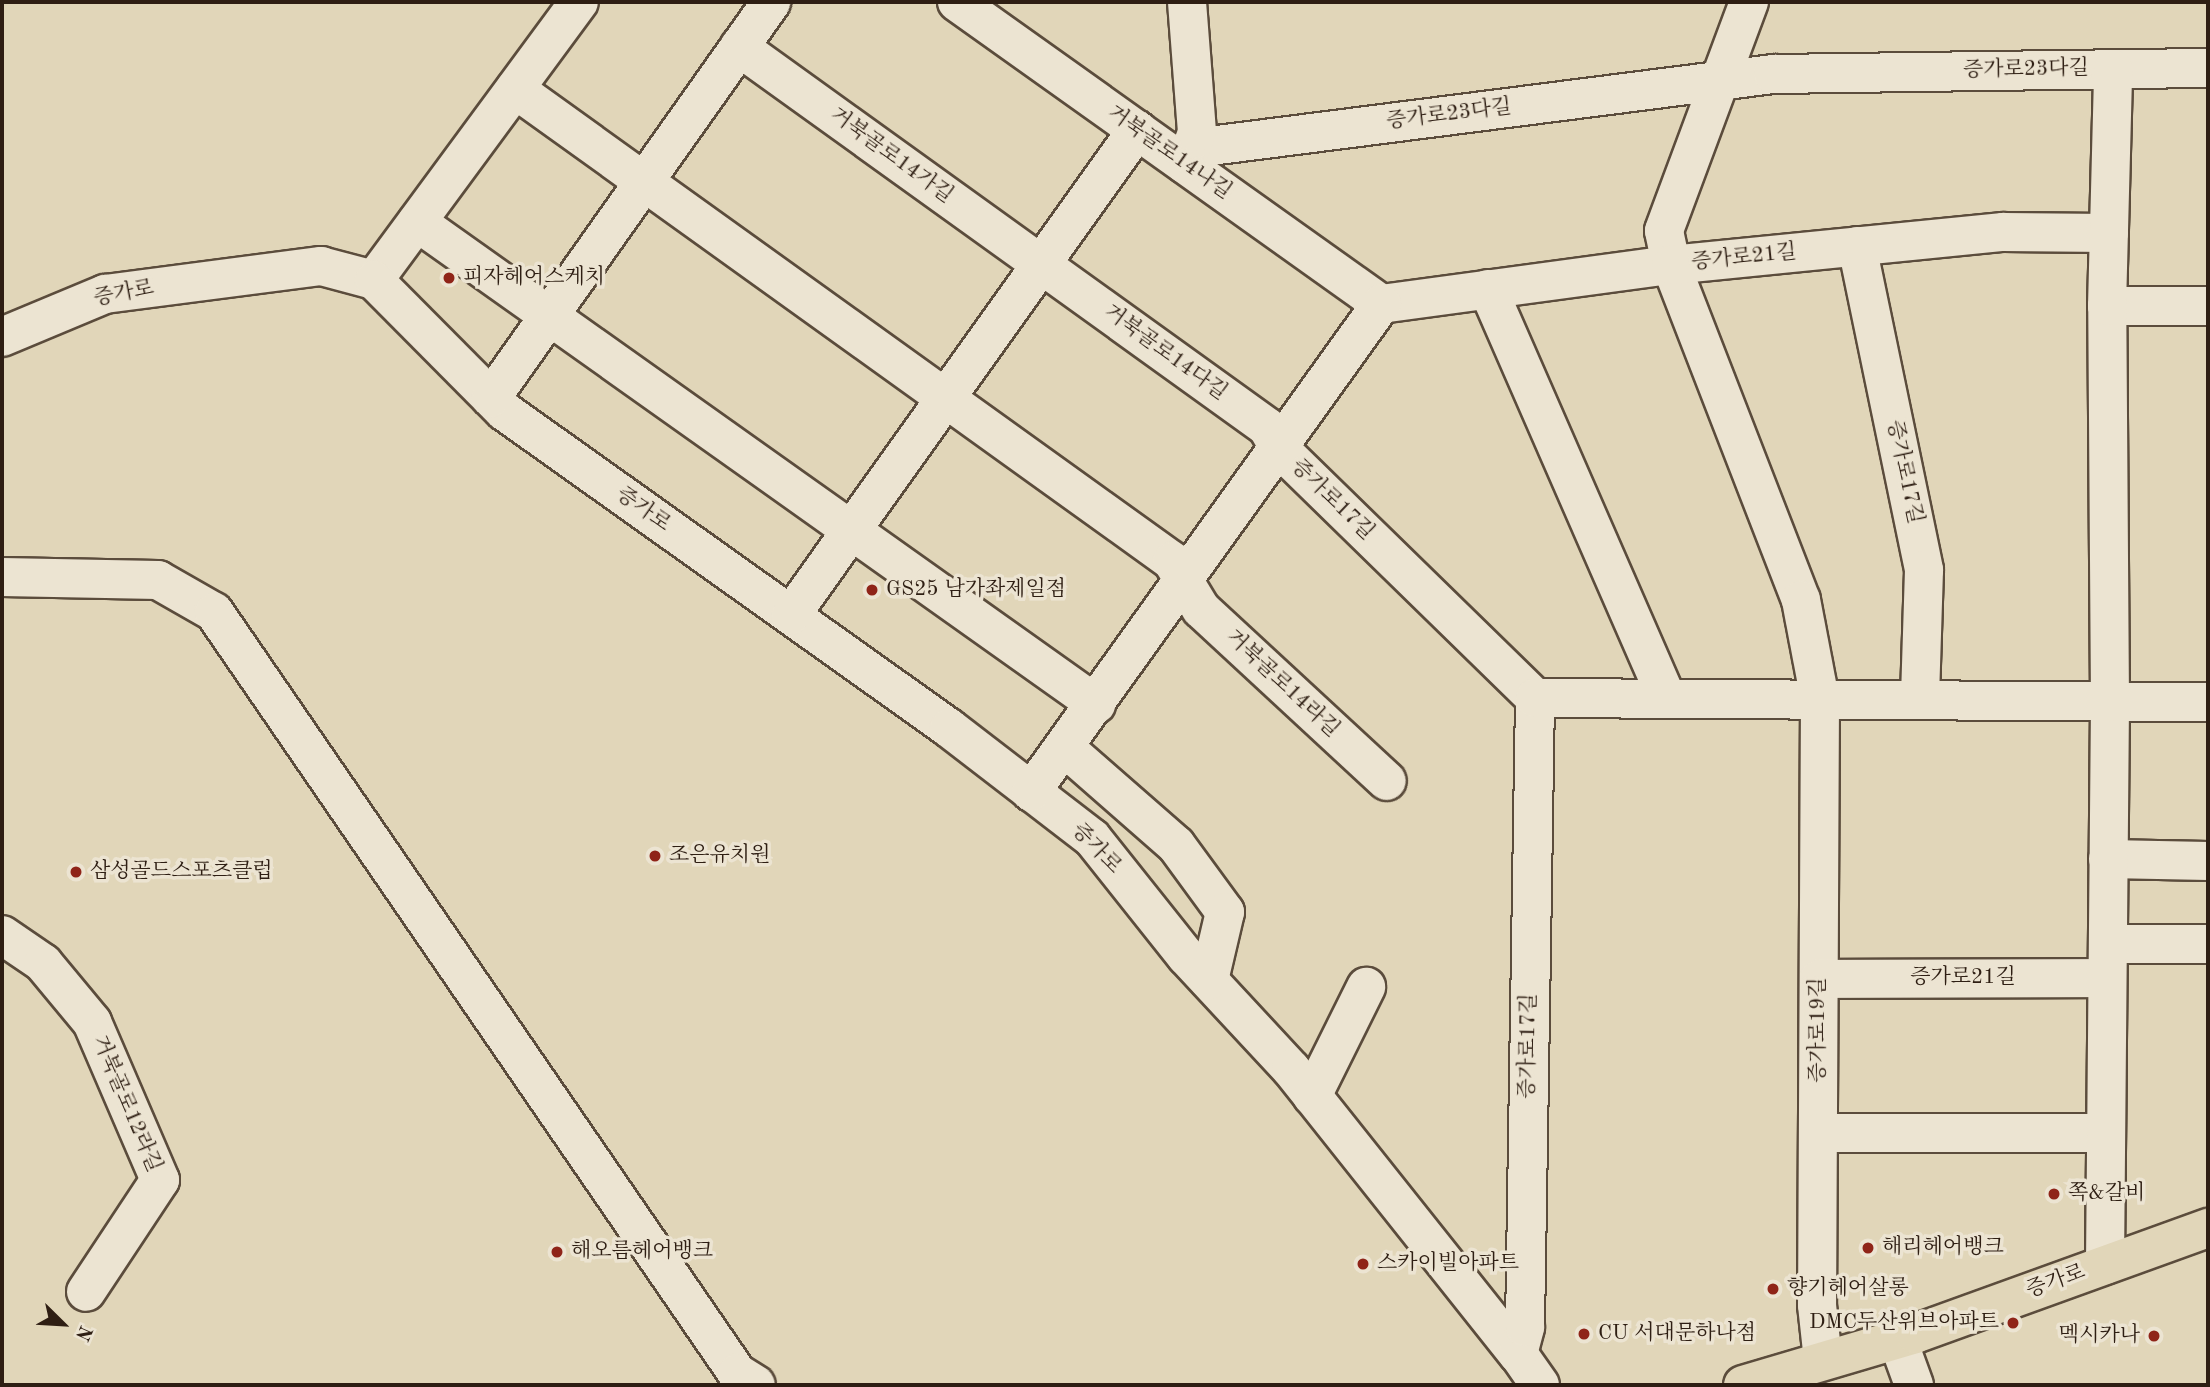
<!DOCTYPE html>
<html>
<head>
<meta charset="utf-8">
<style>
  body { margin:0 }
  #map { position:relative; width:2210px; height:1387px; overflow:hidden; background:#e1d6b9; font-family:"Old Standard TT","Noto Serif KR",serif }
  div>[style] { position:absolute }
  .roads { filter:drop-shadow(2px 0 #5b4c3c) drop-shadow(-2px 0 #5b4c3c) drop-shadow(0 2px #5b4c3c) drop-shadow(0 -2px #5b4c3c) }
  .minor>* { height:38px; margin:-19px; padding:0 19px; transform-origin:19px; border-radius:19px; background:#ece4d2 }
  .major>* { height:38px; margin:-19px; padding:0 19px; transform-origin:19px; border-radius:19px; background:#e1d6b9 }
  .dots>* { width:19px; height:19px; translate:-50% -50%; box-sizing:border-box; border:4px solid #ece4d2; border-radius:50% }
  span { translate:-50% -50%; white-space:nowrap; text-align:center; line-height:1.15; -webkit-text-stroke:7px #ece4d2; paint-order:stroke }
  .street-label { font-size:21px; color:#2e1e13 }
  .poi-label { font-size:21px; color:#2e1e13 }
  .left { translate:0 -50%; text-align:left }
  .right { translate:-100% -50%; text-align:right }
  .frame { position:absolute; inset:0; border:4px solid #2e1e13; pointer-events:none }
  .north { position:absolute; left:28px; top:1289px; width:70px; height:70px; -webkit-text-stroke:5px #ece4d2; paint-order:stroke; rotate:114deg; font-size:19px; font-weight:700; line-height:28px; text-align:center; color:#2e1e13 }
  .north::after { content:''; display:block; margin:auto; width:24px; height:32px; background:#2e1e13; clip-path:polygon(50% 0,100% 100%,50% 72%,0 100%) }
</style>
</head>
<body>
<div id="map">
  <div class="roads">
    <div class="minor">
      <div style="left:957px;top:2px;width:521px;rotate:35.46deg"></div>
      <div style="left:1749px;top:2px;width:244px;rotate:110.4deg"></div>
      <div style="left:1664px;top:231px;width:35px;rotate:78deg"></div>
      <div style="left:1671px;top:265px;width:359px;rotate:68.8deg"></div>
      <div style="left:1801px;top:600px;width:102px;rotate:79.2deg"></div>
      <div style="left:1820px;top:700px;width:605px;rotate:90.28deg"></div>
      <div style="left:1817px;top:1305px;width:55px;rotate:83.8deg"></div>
      <div style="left:739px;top:47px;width:651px;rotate:35.74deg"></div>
      <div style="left:1267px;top:427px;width:24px;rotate:60deg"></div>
      <div style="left:1279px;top:448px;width:358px;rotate:44.3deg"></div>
      <div style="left:515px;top:89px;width:809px;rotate:35.69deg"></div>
      <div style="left:1172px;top:561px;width:56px;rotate:58.9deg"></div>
      <div style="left:1201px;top:609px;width:253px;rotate:42.8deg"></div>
      <div style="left:1185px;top:164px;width:31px;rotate:-36deg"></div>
      <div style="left:1210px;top:146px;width:568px;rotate:-7.29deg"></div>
      <div style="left:1773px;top:74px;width:435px;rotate:-0.8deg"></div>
      <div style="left:1185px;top:164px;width:34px;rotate:-69deg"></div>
      <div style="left:1197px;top:132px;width:130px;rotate:-94.4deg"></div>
      <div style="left:417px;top:222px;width:833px;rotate:35.37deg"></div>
      <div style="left:1857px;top:246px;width:331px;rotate:78.3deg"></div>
      <div style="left:1924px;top:570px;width:130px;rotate:91.8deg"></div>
      <div style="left:374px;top:280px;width:345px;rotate:-53.6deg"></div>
      <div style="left:1488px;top:289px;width:447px;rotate:66.4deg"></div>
      <div style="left:1381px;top:304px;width:293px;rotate:-7.7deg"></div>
      <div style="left:1671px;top:265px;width:334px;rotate:-5.7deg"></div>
      <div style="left:2003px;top:232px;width:106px;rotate:0.5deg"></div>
      <div style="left:2107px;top:306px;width:101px"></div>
      <div style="left:2px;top:337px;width:112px;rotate:-22.7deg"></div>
      <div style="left:105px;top:294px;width:218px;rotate:-7.4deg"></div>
      <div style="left:321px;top:266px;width:55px;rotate:14.8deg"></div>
      <div style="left:374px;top:280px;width:185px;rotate:45.2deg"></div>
      <div style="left:504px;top:411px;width:546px;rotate:35.46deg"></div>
      <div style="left:949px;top:728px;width:180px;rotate:37.6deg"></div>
      <div style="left:1092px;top:838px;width:151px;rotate:51.5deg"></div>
      <div style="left:1186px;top:956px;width:154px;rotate:47.1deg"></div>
      <div style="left:1291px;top:1069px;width:364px;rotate:51.5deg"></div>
      <div style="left:491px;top:398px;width:485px;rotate:-54.7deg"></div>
      <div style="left:2px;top:577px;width:156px;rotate:1.1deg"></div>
      <div style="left:158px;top:580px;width:64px;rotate:29.7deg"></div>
      <div style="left:214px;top:612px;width:923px;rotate:55.5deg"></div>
      <div style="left:737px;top:1373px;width:22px;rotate:32deg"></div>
      <div style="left:791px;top:615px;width:596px;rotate:-54.5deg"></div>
      <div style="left:1064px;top:747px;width:149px;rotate:41.2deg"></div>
      <div style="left:1176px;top:845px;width:83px;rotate:53.8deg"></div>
      <div style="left:1225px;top:912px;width:70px;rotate:103.2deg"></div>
      <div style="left:1031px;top:792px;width:601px;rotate:-54.35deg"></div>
      <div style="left:2108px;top:859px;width:100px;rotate:1.1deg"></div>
      <div style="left:2px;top:935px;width:50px;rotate:34.3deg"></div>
      <div style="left:43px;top:963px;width:77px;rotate:50.3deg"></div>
      <div style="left:92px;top:1022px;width:172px;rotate:66.7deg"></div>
      <div style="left:160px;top:1180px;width:134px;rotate:123.5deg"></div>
      <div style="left:2108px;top:944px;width:100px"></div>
      <div style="left:1819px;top:979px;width:288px;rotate:-0.2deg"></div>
      <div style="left:1312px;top:1096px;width:122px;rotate:-63.6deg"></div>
      <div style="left:1818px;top:1133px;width:288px"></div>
      <div style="left:2105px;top:1265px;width:563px;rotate:-89.49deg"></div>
      <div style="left:2110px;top:702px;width:396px;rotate:-90.4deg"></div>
      <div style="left:2107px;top:306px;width:237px;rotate:-88.5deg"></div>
      <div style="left:1897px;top:1338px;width:50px;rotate:70.1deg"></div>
      <div style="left:1540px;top:1385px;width:38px;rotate:-125deg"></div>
      <div style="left:1518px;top:1354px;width:28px;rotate:-75deg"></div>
      <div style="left:1525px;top:1327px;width:629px;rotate:-89.09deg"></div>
      <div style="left:1535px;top:698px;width:673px;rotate:0.34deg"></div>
    </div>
    <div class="major">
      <div style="left:1743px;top:1385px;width:179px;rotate:-16.5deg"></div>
      <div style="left:1915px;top:1334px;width:312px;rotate:-19.9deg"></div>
    </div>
  </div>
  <div class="dots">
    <div style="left:449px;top:278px;background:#8f2418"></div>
    <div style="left:872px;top:590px;background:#8f2418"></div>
    <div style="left:655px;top:856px;background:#8f2418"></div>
    <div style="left:76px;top:872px;background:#8f2418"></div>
    <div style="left:2054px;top:1194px;background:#8f2418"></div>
    <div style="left:1868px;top:1248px;background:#8f2418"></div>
    <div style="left:557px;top:1252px;background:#8f2418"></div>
    <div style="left:1363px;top:1264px;background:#8f2418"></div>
    <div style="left:1773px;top:1289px;background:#8f2418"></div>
    <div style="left:2013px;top:1323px;background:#8f2418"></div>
    <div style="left:1584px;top:1334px;background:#8f2418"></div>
    <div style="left:2154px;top:1336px;background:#8f2418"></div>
  </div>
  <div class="street-label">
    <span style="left:2026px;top:70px;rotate:-1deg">증가로23다길</span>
    <span style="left:1449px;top:115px;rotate:-7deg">증가로23다길</span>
    <span style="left:1169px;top:153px;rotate:35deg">거북골로14나길</span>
    <span style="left:891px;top:156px;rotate:36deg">거북골로14가길</span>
    <span style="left:1744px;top:258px;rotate:-6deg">증가로21길</span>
    <span style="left:124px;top:294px;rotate:-11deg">증가로</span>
    <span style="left:1165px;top:353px;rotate:36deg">거북골로14다길</span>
    <span style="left:1904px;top:472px;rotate:78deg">증가로17길</span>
    <span style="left:1332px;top:500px;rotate:44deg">증가로17길</span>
    <span style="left:643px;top:510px;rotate:35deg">증가로</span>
    <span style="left:1282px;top:684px;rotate:43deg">거북골로14라길</span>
    <span style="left:1096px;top:849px;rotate:46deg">증가로</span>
    <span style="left:1963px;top:978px">증가로21길</span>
    <span style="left:1819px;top:1030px;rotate:-90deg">증가로19길</span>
    <span style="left:1529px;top:1046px;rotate:-89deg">증가로17길</span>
    <span style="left:126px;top:1104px;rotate:67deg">거북골로12라길</span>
    <span style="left:2056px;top:1282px;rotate:-20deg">증가로</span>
  </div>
  <div class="poi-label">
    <span class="left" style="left:463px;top:278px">피자헤어스케치</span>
    <span class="left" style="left:886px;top:590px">GS25 남가좌제일점</span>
    <span class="left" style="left:669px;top:856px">조은유치원</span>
    <span class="left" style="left:90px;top:872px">삼성골드스포츠클럽</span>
    <span class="left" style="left:2068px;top:1194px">쪽&amp;갈비</span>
    <span class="left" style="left:1882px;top:1248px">해리헤어뱅크</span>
    <span class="left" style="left:571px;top:1252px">해오름헤어뱅크</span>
    <span class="left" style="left:1377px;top:1264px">스카이빌아파트</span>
    <span class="left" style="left:1787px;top:1289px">향기헤어살롱</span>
    <span class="right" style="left:1999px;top:1323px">DMC두산위브아파트</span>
    <span class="left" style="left:1598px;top:1334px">CU 서대문하나점</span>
    <span class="right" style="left:2140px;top:1336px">멕시카나</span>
  </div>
  <div class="frame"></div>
  <div class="north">N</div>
</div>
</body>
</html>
